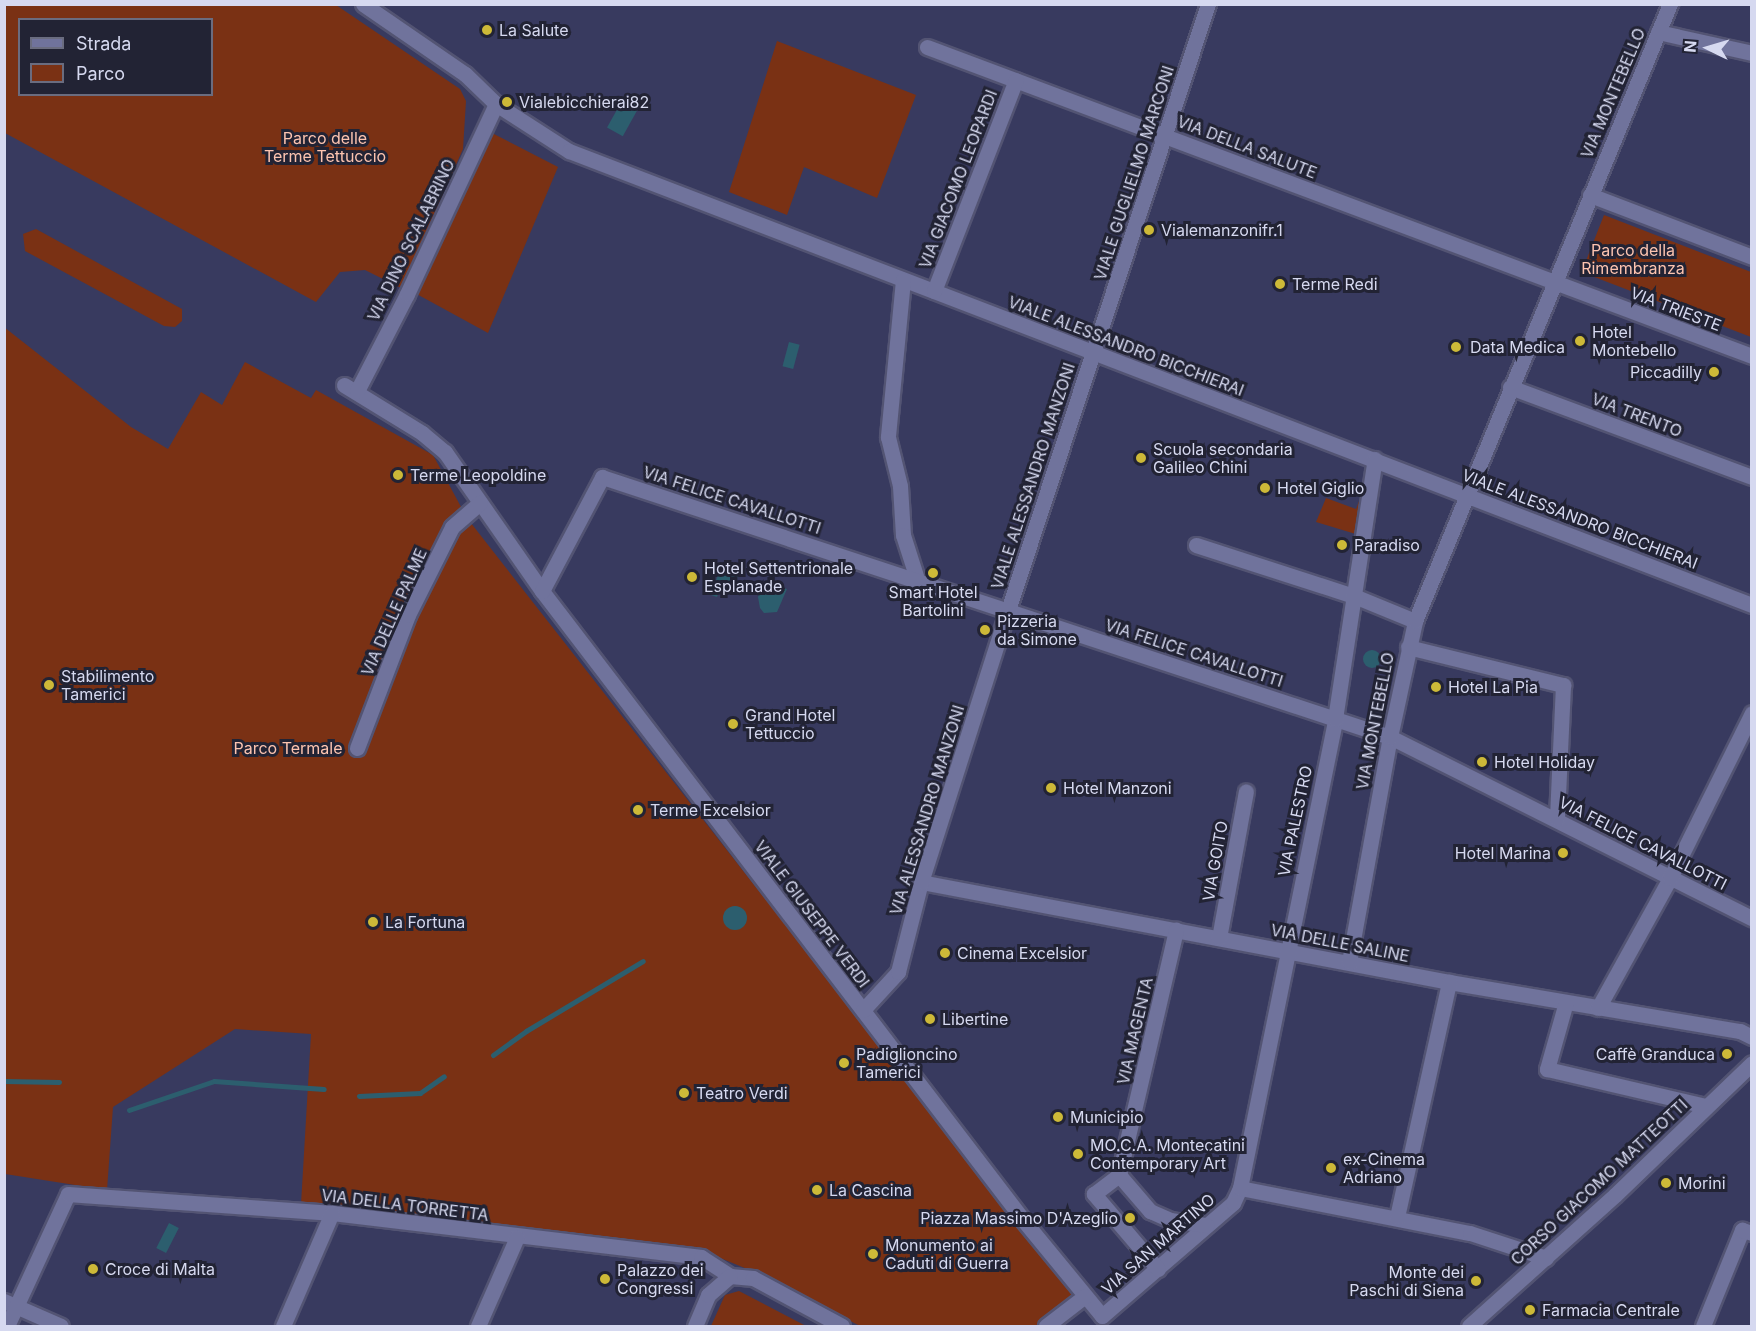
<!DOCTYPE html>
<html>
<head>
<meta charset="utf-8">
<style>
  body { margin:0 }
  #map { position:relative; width:1756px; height:1331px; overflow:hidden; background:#383a5f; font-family:Inter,sans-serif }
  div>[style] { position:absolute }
  .green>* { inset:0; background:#7a3114 }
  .water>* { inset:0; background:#2c5e6e; transform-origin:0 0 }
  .round { border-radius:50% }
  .stream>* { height:5px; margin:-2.5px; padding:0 2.5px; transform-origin:2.5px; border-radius:2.5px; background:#2c5e6e }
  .roads { filter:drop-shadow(2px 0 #535473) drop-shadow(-2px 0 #535473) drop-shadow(0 2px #535473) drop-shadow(0 -2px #535473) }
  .street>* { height:15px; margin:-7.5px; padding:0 7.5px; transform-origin:7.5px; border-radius:7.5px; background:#70739c }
  .dots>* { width:16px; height:16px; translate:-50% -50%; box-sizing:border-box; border:3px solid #222334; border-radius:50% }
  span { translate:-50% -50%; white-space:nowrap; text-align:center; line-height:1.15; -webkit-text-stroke:6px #222334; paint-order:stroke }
  .poi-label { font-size:16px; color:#d6d9f0 }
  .left { translate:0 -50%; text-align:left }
  .right { translate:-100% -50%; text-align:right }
  .street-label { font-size:16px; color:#d6d9f0 }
  .park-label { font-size:16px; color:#fdc4b0 }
  .frame { position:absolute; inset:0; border:6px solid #d6d9f0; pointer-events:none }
  .legend { position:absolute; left:18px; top:18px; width:195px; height:78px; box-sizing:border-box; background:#222334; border:2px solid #6a6c7f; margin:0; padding:8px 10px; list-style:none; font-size:18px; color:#d6d9f0 }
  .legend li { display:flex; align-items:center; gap:12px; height:30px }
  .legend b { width:30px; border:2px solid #6a6c7f }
  .north { position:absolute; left:1678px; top:18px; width:60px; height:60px; -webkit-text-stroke:4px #222334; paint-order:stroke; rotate:275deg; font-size:16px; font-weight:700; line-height:24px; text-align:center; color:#d6d9f0 }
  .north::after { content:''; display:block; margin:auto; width:21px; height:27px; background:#d6d9f0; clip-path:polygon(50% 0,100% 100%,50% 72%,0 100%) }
</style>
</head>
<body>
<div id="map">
  <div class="green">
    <div style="clip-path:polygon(evenodd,4px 5px,336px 5px,460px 89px,466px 101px,463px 149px,401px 288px,365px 270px,340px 272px,316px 302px,5px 133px,4px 5px,20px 20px,212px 20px,212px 94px,20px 94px,20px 20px)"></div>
    <div style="clip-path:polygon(777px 41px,916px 95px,877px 198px,804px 167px,787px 215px,729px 192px)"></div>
    <div style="clip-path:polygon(492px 133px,558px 167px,488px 333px,413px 292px)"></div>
    <div style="clip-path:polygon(1604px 215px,1751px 272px,1751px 337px,1589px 275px,1591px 268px,1584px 266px)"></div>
    <div style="clip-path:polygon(36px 229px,182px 309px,182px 321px,175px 327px,164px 326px,25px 251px,23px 234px)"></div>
    <div style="clip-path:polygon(4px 327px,131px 427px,168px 449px,201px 392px,222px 405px,245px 362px,311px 398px,316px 390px,433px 455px,467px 518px,1076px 1296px,1035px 1326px,860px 1326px,762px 1275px,698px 1249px,301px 1204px,311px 1034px,235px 1029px,113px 1107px,107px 1190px,5px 1174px)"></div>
    <div style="clip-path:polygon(1368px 478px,1359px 535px,1316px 522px,1326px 498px,1356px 509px)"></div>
    <div style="clip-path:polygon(739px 1291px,806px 1326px,711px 1326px,725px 1295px)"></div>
  </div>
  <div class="water">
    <div style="left:624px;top:97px;width:18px;height:35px;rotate:29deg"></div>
    <div style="left:789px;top:342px;width:11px;height:25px;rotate:15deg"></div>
    <div style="clip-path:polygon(721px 566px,739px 572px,735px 586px,722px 582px,717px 597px,711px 595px)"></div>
    <div style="clip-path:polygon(764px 582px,787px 589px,777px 612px,764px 613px,760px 608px,758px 597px)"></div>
    <div class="round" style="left:1363px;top:650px;width:18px;height:18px"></div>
    <div class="round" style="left:723px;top:906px;width:24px;height:24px"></div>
    <div style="left:169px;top:1223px;width:11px;height:28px;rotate:27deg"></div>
  </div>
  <div class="stream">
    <div style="left:493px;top:1055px;width:41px;rotate:-36deg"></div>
    <div style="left:526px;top:1031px;width:136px;rotate:-30.9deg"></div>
    <div style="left:4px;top:1081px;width:55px;rotate:1deg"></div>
    <div style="left:359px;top:1096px;width:61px;rotate:-2.8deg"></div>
    <div style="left:420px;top:1093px;width:29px;rotate:-35deg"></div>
    <div style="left:129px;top:1110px;width:90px;rotate:-18.8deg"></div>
    <div style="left:214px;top:1081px;width:110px;rotate:4.2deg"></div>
  </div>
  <div class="roads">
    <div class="street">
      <div style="left:363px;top:4px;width:124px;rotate:34.5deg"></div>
      <div style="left:465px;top:74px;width:43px;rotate:44.1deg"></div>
      <div style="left:496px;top:104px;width:87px;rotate:32.8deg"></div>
      <div style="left:569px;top:151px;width:1267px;rotate:21deg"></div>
      <div style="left:1658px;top:32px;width:96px;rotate:12.6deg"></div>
      <div style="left:927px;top:47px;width:881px;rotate:20.53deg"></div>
      <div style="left:1590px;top:195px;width:173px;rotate:20.9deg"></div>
      <div style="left:903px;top:280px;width:158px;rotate:95.5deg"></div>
      <div style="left:888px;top:437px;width:50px;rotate:76.2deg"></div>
      <div style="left:900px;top:486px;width:49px;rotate:86.5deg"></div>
      <div style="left:903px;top:535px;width:46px;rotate:72.3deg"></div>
      <div style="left:934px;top:291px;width:226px;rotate:-68.8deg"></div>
      <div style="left:344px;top:385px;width:92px;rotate:31.6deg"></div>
      <div style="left:422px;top:433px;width:30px;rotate:40deg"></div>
      <div style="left:445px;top:452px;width:169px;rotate:55.1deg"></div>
      <div style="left:542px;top:591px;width:793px;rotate:52.58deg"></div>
      <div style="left:1024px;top:1221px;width:123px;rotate:50.6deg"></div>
      <div style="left:1102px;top:1316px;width:173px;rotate:-40.8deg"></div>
      <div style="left:1233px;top:1203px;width:17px;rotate:-65deg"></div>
      <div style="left:1240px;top:1188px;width:234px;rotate:11.1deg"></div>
      <div style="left:1470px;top:1233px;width:80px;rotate:18.2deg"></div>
      <div style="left:1510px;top:387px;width:258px;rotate:20.4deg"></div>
      <div style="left:357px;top:391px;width:109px;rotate:-62.7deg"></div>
      <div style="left:407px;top:294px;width:210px;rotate:-64.9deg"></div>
      <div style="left:1196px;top:545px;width:166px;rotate:17.9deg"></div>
      <div style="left:1354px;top:596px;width:66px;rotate:22.3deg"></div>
      <div style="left:542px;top:591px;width:129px;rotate:-62.2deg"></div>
      <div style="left:602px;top:477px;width:830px;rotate:18.26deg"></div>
      <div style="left:1390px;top:737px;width:405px;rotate:26.6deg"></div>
      <div style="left:1408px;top:647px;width:160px;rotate:13.8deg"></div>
      <div style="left:1563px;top:685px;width:134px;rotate:92.6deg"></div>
      <div style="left:357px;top:748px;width:142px;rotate:-69deg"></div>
      <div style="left:408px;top:615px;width:98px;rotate:-63.4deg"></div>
      <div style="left:452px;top:527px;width:37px;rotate:-41deg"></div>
      <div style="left:921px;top:882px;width:537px;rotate:10.72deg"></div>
      <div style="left:1449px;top:982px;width:295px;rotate:9.6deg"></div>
      <div style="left:1740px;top:1031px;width:13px;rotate:27deg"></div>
      <div style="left:1219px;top:938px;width:149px;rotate:-79.6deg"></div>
      <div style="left:1349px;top:962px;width:229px;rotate:-79.7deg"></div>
      <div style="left:1390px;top:737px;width:119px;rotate:-77.8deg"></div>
      <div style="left:1415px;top:621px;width:668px;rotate:-67.55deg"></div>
      <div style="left:1566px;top:1002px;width:70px;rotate:105.8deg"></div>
      <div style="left:1547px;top:1069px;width:163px;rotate:13.1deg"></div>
      <div style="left:1598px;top:1008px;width:149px;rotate:-61deg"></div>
      <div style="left:1670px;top:878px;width:184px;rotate:-63.6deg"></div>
      <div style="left:863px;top:1010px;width:52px;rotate:-47.4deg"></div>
      <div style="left:898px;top:972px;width:93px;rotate:-75.7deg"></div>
      <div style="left:921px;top:882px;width:286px;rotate:-72.3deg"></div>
      <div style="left:1008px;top:610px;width:638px;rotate:-71.74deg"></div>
      <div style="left:1119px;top:1175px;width:252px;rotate:-76.9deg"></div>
      <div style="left:1240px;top:1188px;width:479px;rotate:-78.5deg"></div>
      <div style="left:1335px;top:719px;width:263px;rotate:-81.3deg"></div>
      <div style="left:1397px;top:1217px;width:241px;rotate:-77.5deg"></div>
      <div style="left:1158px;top:1269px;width:99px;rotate:-130.5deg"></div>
      <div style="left:1094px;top:1194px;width:31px;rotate:-37deg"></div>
      <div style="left:1119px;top:1175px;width:48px;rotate:49.3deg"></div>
      <div style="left:1150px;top:1211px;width:22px;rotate:24deg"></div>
      <div style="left:1170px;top:1220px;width:37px;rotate:8deg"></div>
      <div style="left:4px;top:1301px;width:62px;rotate:23.7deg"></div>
      <div style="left:7px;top:1326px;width:145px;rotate:-65.2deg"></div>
      <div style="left:68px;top:1194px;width:265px;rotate:4.1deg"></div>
      <div style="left:332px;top:1213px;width:372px;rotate:6.8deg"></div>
      <div style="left:701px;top:1257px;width:35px;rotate:33deg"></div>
      <div style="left:730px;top:1276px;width:23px;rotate:5deg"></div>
      <div style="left:753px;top:1278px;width:101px;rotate:28.3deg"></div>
      <div style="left:283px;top:1326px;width:123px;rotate:-66.6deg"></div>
      <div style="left:478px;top:1326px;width:97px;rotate:-66.3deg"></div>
      <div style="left:695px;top:1326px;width:34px;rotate:-67deg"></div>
      <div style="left:708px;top:1295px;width:29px;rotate:-41deg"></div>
      <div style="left:1046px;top:1326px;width:49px;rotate:-37.6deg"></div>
      <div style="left:1469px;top:1326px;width:196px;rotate:-41.9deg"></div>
      <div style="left:1615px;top:1195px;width:190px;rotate:-43.9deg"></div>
      <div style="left:1703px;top:1326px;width:104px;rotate:-67.9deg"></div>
      <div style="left:1742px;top:1230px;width:10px;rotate:17deg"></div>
    </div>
  </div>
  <div class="dots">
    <div style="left:487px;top:30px;background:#cdb938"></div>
    <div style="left:507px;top:102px;background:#cdb938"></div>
    <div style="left:1149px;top:230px;background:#cdb938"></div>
    <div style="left:1280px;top:284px;background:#cdb938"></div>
    <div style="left:1580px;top:341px;background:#cdb938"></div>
    <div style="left:1456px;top:347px;background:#cdb938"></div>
    <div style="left:1714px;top:372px;background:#cdb938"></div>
    <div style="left:1141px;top:458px;background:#cdb938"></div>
    <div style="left:398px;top:475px;background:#cdb938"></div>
    <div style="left:1265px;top:488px;background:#cdb938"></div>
    <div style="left:1342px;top:545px;background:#cdb938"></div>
    <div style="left:933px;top:573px;background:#cdb938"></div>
    <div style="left:692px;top:577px;background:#cdb938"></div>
    <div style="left:985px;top:630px;background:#cdb938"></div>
    <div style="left:49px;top:685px;background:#cdb938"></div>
    <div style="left:1436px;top:687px;background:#cdb938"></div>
    <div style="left:733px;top:724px;background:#cdb938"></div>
    <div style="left:1482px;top:762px;background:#cdb938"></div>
    <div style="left:1051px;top:788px;background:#cdb938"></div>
    <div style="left:638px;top:810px;background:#cdb938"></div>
    <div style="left:1563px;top:853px;background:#cdb938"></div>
    <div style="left:373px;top:922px;background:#cdb938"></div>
    <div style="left:945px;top:953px;background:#cdb938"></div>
    <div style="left:930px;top:1019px;background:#cdb938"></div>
    <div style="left:1727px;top:1054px;background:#cdb938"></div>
    <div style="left:844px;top:1063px;background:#cdb938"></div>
    <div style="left:684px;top:1093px;background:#cdb938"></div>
    <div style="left:1058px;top:1117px;background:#cdb938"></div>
    <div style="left:1078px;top:1154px;background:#cdb938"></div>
    <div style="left:1331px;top:1168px;background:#cdb938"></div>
    <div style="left:1666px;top:1183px;background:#cdb938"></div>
    <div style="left:817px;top:1190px;background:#cdb938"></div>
    <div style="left:1130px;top:1218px;background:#cdb938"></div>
    <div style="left:873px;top:1254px;background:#cdb938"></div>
    <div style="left:93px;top:1269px;background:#cdb938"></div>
    <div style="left:605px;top:1279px;background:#cdb938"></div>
    <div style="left:1476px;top:1281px;background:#cdb938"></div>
    <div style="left:1530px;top:1310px;background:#cdb938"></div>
  </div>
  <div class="poi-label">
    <span class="left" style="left:499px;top:30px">La Salute</span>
    <span class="left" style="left:519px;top:102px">Vialebicchierai82</span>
    <span class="left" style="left:1161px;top:230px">Vialemanzonifr.1</span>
    <span class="left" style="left:1292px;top:284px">Terme Redi</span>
    <span class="left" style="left:1592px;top:341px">Hotel<br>Montebello</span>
    <span class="left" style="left:1470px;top:347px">Data Medica</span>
    <span class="right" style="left:1702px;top:372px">Piccadilly</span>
    <span class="left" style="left:1153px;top:458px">Scuola secondaria<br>Galileo Chini</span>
    <span class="left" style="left:410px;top:475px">Terme Leopoldine</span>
    <span class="left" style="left:1277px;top:488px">Hotel Giglio</span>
    <span class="left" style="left:1354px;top:545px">Paradiso</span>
    <span class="left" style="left:704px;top:577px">Hotel Settentrionale<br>Esplanade</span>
    <span style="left:933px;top:601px">Smart Hotel<br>Bartolini</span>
    <span class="left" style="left:997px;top:630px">Pizzeria<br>da Simone</span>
    <span class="left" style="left:61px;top:685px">Stabilimento<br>Tamerici</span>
    <span class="left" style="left:1448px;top:687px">Hotel La Pia</span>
    <span class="left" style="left:745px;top:724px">Grand Hotel<br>Tettuccio</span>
    <span class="left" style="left:1494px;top:762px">Hotel Holiday</span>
    <span class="left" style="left:1063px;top:788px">Hotel Manzoni</span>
    <span class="left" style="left:650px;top:810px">Terme Excelsior</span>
    <span class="right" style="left:1551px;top:853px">Hotel Marina</span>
    <span class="left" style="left:385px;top:922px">La Fortuna</span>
    <span class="left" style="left:957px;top:953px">Cinema Excelsior</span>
    <span class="left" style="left:942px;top:1019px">Libertine</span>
    <span class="left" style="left:856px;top:1063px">Padiglioncino<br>Tamerici</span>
    <span class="right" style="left:1715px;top:1054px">Caffè Granduca</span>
    <span class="left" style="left:696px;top:1093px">Teatro Verdi</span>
    <span class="left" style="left:1070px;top:1117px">Municipio</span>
    <span class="left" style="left:1090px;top:1154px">MO.C.A. Montecatini<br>Contemporary Art</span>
    <span class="left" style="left:1343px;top:1168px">ex-Cinema<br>Adriano</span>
    <span class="left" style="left:1678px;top:1183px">Morini</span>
    <span class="left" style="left:829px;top:1190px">La Cascina</span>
    <span class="right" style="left:1118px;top:1218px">Piazza Massimo D'Azeglio</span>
    <span class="left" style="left:885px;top:1254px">Monumento ai<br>Caduti di Guerra</span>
    <span class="left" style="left:105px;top:1269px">Croce di Malta</span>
    <span class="left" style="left:617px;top:1279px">Palazzo dei<br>Congressi</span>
    <span class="right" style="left:1464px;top:1281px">Monte dei<br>Paschi di Siena</span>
    <span class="left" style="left:1542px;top:1310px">Farmacia Centrale</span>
  </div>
  <div class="street-label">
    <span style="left:1613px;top:93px;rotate:-67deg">VIA MONTEBELLO</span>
    <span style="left:1247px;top:147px;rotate:21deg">VIA DELLA SALUTE</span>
    <span style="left:1134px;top:173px;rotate:-72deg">VIALE GUGLIELMO MARCONI</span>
    <span style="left:958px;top:179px;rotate:-69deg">VIA GIACOMO LEOPARDI</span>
    <span style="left:411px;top:240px;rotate:-64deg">VIA DINO SCALABRINO</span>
    <span style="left:1676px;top:309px;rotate:21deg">VIA TRIESTE</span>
    <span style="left:1126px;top:346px;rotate:21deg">VIALE ALESSANDRO BICCHIERAI</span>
    <span style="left:1637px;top:415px;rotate:21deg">VIA TRENTO</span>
    <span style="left:1033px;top:476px;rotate:-72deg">VIALE ALESSANDRO MANZONI</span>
    <span style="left:732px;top:500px;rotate:18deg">VIA FELICE CAVALLOTTI</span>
    <span style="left:1580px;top:519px;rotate:21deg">VIALE ALESSANDRO BICCHIERAI</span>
    <span style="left:394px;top:612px;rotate:-66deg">VIA DELLE PALME</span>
    <span style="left:1194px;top:653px;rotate:18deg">VIA FELICE CAVALLOTTI</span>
    <span style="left:1375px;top:721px;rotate:-79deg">VIA MONTEBELLO</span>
    <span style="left:927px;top:810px;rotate:-73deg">VIA ALESSANDRO MANZONI</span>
    <span style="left:1295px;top:821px;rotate:-78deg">VIA PALESTRO</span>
    <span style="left:1643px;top:843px;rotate:27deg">VIA FELICE CAVALLOTTI</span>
    <span style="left:1215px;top:861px;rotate:-80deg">VIA GOITO</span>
    <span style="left:812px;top:914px;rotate:53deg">VIALE GIUSEPPE VERDI</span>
    <span style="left:1340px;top:943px;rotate:11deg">VIA DELLE SALINE</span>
    <span style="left:1135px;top:1031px;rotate:-77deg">VIA MAGENTA</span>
    <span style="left:1599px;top:1182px;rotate:-43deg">CORSO GIACOMO MATTEOTTI</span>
    <span style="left:405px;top:1205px;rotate:7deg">VIA DELLA TORRETTA</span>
    <span style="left:1158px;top:1244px;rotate:-41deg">VIA SAN MARTINO</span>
  </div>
  <div class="park-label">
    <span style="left:325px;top:147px">Parco delle<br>Terme Tettuccio</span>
    <span style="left:1633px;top:259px">Parco della<br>Rimembranza</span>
    <span style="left:288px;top:748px">Parco Termale</span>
  </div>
  <div class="frame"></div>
  <ul class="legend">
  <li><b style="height:8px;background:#70739c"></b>Strada</li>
  <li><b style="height:16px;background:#7a3114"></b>Parco</li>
  </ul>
  <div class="north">N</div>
</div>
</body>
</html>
